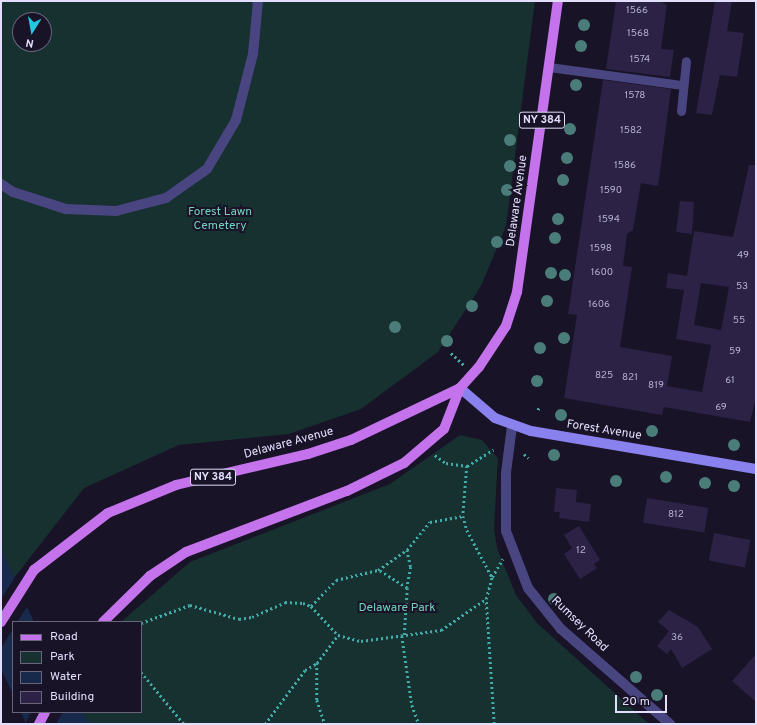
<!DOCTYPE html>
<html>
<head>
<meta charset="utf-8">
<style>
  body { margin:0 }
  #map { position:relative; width:757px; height:725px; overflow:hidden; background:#181327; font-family:Overpass,sans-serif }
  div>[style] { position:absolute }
  .green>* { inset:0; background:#173030 }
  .water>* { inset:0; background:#182a4b }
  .pier>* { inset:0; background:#181327 }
  .building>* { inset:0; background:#2b2245; transform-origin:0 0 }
  .path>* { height:2.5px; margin-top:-1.25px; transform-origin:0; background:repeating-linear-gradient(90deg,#41aca9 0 2px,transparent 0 5px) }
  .lane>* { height:9px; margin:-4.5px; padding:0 4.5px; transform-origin:4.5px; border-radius:4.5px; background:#494580 }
  .street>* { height:10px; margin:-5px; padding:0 5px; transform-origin:5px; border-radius:5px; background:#494580 }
  .secondary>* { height:10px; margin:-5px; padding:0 5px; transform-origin:5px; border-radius:5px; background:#8881ee }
  .primary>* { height:10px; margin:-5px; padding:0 5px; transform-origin:5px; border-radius:5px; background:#c473ec }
  .trees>* { width:12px; height:12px; margin:-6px; border-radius:50%; background:#4a7c7a }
  span { translate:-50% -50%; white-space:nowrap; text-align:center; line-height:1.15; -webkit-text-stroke:4px #181327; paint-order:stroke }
  .number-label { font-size:10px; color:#b4afce }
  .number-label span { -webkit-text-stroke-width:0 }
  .shield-label span { padding:1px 3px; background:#181327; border:1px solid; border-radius:3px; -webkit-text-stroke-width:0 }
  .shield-label { font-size:11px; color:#e2defb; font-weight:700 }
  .street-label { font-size:12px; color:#e2defb }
  .park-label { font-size:12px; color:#72d2be }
  .frame { position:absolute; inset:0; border:2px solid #e2defb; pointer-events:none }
  .legend { position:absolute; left:12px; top:621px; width:130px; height:92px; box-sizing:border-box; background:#181327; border:1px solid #69647c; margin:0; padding:5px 7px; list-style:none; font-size:12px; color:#e2defb }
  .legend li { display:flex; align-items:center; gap:8px; height:20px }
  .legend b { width:20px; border:1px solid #69647c }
  .north { position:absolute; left:12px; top:12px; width:40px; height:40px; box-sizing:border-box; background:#181327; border:1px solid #69647c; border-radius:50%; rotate:191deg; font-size:11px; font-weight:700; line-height:16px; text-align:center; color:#e2defb }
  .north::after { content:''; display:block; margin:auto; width:14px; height:18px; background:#23c7e1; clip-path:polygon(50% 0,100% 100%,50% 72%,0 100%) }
  .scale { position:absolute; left:615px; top:695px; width:52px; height:18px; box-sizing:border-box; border:2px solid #e2defb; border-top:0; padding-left:5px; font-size:12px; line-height:14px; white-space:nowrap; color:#e2defb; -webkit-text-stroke:3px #181327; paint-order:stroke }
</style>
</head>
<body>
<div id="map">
  <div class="green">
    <div style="clip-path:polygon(evenodd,1px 1px,535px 1px,506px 226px,481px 286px,438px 352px,361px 409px,289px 434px,179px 445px,84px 488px,1px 595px,1px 1px,20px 20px,44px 20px,44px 44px,20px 44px,20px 20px)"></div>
    <div style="clip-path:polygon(460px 435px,482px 440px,498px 458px,494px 529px,497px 548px,516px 595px,537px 623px,649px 724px,53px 724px,59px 712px,141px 712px,141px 622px,121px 622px,190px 562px,390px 484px)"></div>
  </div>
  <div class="water">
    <div style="clip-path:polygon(1px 548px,34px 622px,13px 622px,13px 694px,1px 669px)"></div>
    <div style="clip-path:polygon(21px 712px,82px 712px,90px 724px,26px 724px)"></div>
  </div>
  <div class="pier">
    <div style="clip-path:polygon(17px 574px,29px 604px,17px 622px,13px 622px,13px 629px,1px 648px,1px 599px)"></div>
    <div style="clip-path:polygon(31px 712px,63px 712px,56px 724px,25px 724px)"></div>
  </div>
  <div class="building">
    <div style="clip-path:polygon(616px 1px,660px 1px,667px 5px,661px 49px,674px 50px,670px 77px,606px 69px)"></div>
    <div style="clip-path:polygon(715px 1px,732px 1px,727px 31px,744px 33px,737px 77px,720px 75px,712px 115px,696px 113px)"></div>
    <div style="clip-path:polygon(evenodd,603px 80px,671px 89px,658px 186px,641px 183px,633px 230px,627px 234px,623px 266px,632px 267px,620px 347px,672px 356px,667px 386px,702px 392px,711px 345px,676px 339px,684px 290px,666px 288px,668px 273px,687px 276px,694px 231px,733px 237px,749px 165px,756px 165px,756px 397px,750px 422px,664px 407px,662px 415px,564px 398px,577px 315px,568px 314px,603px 80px,701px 283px,729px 287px,721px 330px,694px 325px,701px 283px)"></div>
    <div style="clip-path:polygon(680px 201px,694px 202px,692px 234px,676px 232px)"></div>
    <div style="clip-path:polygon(556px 488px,577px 490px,576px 502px,591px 504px,589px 522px,559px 518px,560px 512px,554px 512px)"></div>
    <div style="left:647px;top:498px;width:62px;height:25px;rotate:9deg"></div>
    <div style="clip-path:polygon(579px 526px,600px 560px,594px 564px,597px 568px,580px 579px,564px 554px,572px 548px,564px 535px)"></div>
    <div style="left:714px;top:533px;width:37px;height:28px;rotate:11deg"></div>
    <div style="clip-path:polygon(669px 610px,698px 627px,712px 649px,682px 668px,671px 649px,667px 654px,657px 646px,669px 631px,658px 622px)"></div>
    <div style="clip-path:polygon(756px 654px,756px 702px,732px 681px)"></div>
  </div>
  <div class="path">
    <div style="left:451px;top:353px;width:18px;rotate:43deg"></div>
    <div style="left:538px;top:410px;width:4px;rotate:-76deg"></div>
    <div style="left:524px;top:454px;width:6px;rotate:39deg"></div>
    <div style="left:435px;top:455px;width:14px;rotate:36deg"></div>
    <div style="left:446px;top:463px;width:21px;rotate:8deg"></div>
    <div style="left:467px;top:466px;width:31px;rotate:-32deg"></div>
    <div style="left:467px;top:466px;width:50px;rotate:94.6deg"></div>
    <div style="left:463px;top:516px;width:15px;rotate:74deg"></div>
    <div style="left:467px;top:530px;width:53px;rotate:62deg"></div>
    <div style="left:407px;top:550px;width:36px;rotate:-51deg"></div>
    <div style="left:430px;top:522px;width:34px;rotate:-10deg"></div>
    <div style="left:311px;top:606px;width:36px;rotate:-46deg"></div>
    <div style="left:336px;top:580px;width:43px;rotate:-13.4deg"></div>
    <div style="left:378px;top:570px;width:35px;rotate:-35deg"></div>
    <div style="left:407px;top:550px;width:17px;rotate:77deg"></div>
    <div style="left:411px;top:567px;width:21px;rotate:101deg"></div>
    <div style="left:407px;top:588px;width:34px;rotate:-148deg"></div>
    <div style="left:141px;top:623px;width:52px;rotate:-20.2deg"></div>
    <div style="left:190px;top:605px;width:51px;rotate:15.9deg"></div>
    <div style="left:239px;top:619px;width:13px;rotate:-9deg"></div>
    <div style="left:252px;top:617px;width:36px;rotate:-24deg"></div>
    <div style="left:285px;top:602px;width:18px;rotate:3deg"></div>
    <div style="left:303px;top:603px;width:9px;rotate:21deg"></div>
    <div style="left:311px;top:606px;width:40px;rotate:47deg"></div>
    <div style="left:338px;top:635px;width:24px;rotate:15deg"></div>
    <div style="left:361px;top:641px;width:81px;rotate:-7.8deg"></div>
    <div style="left:441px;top:630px;width:55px;rotate:-34.6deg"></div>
    <div style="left:404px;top:635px;width:47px;rotate:-86.3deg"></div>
    <div style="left:402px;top:636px;width:70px;rotate:81.8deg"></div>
    <div style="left:412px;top:705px;width:20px;rotate:70deg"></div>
    <div style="left:317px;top:663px;width:37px;rotate:90deg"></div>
    <div style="left:317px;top:700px;width:25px;rotate:72deg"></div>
    <div style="left:141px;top:672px;width:67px;rotate:50.4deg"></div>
    <div style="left:265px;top:724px;width:67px;rotate:-53.5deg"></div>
    <div style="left:305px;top:670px;width:14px;rotate:-30deg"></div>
    <div style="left:317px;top:663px;width:35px;rotate:-53deg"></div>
    <div style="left:494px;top:724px;width:125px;rotate:-93.7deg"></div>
    <div style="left:486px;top:599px;width:23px;rotate:-75deg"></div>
    <div style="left:492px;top:577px;width:21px;rotate:-59deg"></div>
  </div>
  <div class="lane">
    <div style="left:549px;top:67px;width:135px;rotate:7.7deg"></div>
    <div style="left:681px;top:111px;width:50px;rotate:-84.3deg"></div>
  </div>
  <div class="street">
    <div style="left:1px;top:184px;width:14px;rotate:34deg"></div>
    <div style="left:13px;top:192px;width:56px;rotate:17.8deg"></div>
    <div style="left:66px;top:209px;width:50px;rotate:2.3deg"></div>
    <div style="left:116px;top:211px;width:52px;rotate:-14.6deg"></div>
    <div style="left:166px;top:198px;width:50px;rotate:-35.3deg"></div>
    <div style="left:207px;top:169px;width:57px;rotate:-59.4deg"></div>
    <div style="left:236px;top:120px;width:68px;rotate:-75.6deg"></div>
    <div style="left:253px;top:54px;width:53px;rotate:-84.6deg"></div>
    <div style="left:512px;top:426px;width:47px;rotate:97.3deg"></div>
    <div style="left:506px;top:473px;width:58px;rotate:90deg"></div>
    <div style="left:506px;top:531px;width:61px;rotate:68.9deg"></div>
    <div style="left:528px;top:588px;width:53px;rotate:51.2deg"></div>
    <div style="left:561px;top:629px;width:145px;rotate:41.1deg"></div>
  </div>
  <div class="secondary">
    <div style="left:460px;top:388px;width:46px;rotate:40.6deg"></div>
    <div style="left:495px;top:418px;width:38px;rotate:20deg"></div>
    <div style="left:531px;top:431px;width:228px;rotate:9.6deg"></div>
  </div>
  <div class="primary">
    <div style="left:1px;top:622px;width:62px;rotate:-57.6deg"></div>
    <div style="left:34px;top:570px;width:93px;rotate:-37.6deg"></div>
    <div style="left:108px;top:513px;width:74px;rotate:-22.4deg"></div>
    <div style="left:176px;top:485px;width:136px;rotate:-13.2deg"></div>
    <div style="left:308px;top:454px;width:45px;rotate:-18deg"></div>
    <div style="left:351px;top:440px;width:121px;rotate:-25.5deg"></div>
    <div style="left:460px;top:388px;width:28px;rotate:-48deg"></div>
    <div style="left:479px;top:367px;width:49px;rotate:-56.6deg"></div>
    <div style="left:506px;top:326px;width:36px;rotate:-72deg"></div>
    <div style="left:517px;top:292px;width:294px;rotate:-82deg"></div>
    <div style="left:103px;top:622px;width:66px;rotate:-44.4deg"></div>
    <div style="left:150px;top:576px;width:43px;rotate:-33.7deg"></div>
    <div style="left:186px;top:552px;width:172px;rotate:-20.8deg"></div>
    <div style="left:347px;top:491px;width:64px;rotate:-26.2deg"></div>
    <div style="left:404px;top:463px;width:52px;rotate:-40.4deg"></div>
    <div style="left:444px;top:429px;width:44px;rotate:-68.7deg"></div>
    <div style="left:39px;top:724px;width:13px;rotate:-63deg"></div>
  </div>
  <div class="trees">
    <div style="left:584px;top:25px"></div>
    <div style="left:581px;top:46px"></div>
    <div style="left:576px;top:85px"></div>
    <div style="left:570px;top:129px"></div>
    <div style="left:510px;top:140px"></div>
    <div style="left:567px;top:158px"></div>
    <div style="left:510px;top:166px"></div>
    <div style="left:563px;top:180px"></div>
    <div style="left:507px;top:190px"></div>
    <div style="left:558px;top:219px"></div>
    <div style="left:555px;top:238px"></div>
    <div style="left:497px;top:242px"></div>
    <div style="left:551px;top:273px"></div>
    <div style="left:565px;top:275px"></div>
    <div style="left:547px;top:301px"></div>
    <div style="left:472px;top:306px"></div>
    <div style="left:395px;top:327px"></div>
    <div style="left:564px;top:338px"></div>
    <div style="left:447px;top:341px"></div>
    <div style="left:540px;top:348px"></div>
    <div style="left:537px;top:381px"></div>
    <div style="left:561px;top:415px"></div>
    <div style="left:652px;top:431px"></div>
    <div style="left:734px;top:445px"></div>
    <div style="left:554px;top:455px"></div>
    <div style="left:666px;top:477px"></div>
    <div style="left:616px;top:481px"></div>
    <div style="left:705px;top:483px"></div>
    <div style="left:734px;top:486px"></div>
    <div style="left:554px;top:599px"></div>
    <div style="left:636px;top:677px"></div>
    <div style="left:657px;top:695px"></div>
  </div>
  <div class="number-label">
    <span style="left:637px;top:11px">1566</span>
    <span style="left:638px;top:34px">1568</span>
    <span style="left:640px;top:60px">1574</span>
    <span style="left:635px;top:96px">1578</span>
    <span style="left:631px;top:131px">1582</span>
    <span style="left:625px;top:166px">1586</span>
    <span style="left:611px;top:191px">1590</span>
    <span style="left:609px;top:220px">1594</span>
    <span style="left:601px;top:249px">1598</span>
    <span style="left:743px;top:256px">49</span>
    <span style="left:602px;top:273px">1600</span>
    <span style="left:742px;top:287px">53</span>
    <span style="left:599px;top:305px">1606</span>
    <span style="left:739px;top:321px">55</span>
    <span style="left:735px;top:352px">59</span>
    <span style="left:604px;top:376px">825</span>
    <span style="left:630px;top:378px">821</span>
    <span style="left:730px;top:381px">61</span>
    <span style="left:656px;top:386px">819</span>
    <span style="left:721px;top:408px">69</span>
    <span style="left:676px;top:515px">812</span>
    <span style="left:581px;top:551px">12</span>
    <span style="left:677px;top:638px">36</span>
  </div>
  <div class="shield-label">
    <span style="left:542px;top:120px">NY 384</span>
    <span style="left:213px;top:477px">NY 384</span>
  </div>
  <div class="street-label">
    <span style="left:518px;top:201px;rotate:-82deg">Delaware Avenue</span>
    <span style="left:604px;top:431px;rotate:9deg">Forest Avenue</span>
    <span style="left:289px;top:444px;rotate:-15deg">Delaware Avenue</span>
    <span style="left:579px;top:625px;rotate:44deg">Rumsey Road</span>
  </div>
  <div class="park-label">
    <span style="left:220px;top:220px">Forest Lawn<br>Cemetery</span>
    <span style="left:397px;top:609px">Delaware Park</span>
  </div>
  <div class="frame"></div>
  <ul class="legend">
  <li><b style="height:5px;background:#c473ec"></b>Road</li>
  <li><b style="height:11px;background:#173030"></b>Park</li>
  <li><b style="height:11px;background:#182a4b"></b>Water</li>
  <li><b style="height:11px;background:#2b2245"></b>Building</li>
  </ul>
  <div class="north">N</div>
  <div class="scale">20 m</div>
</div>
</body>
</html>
